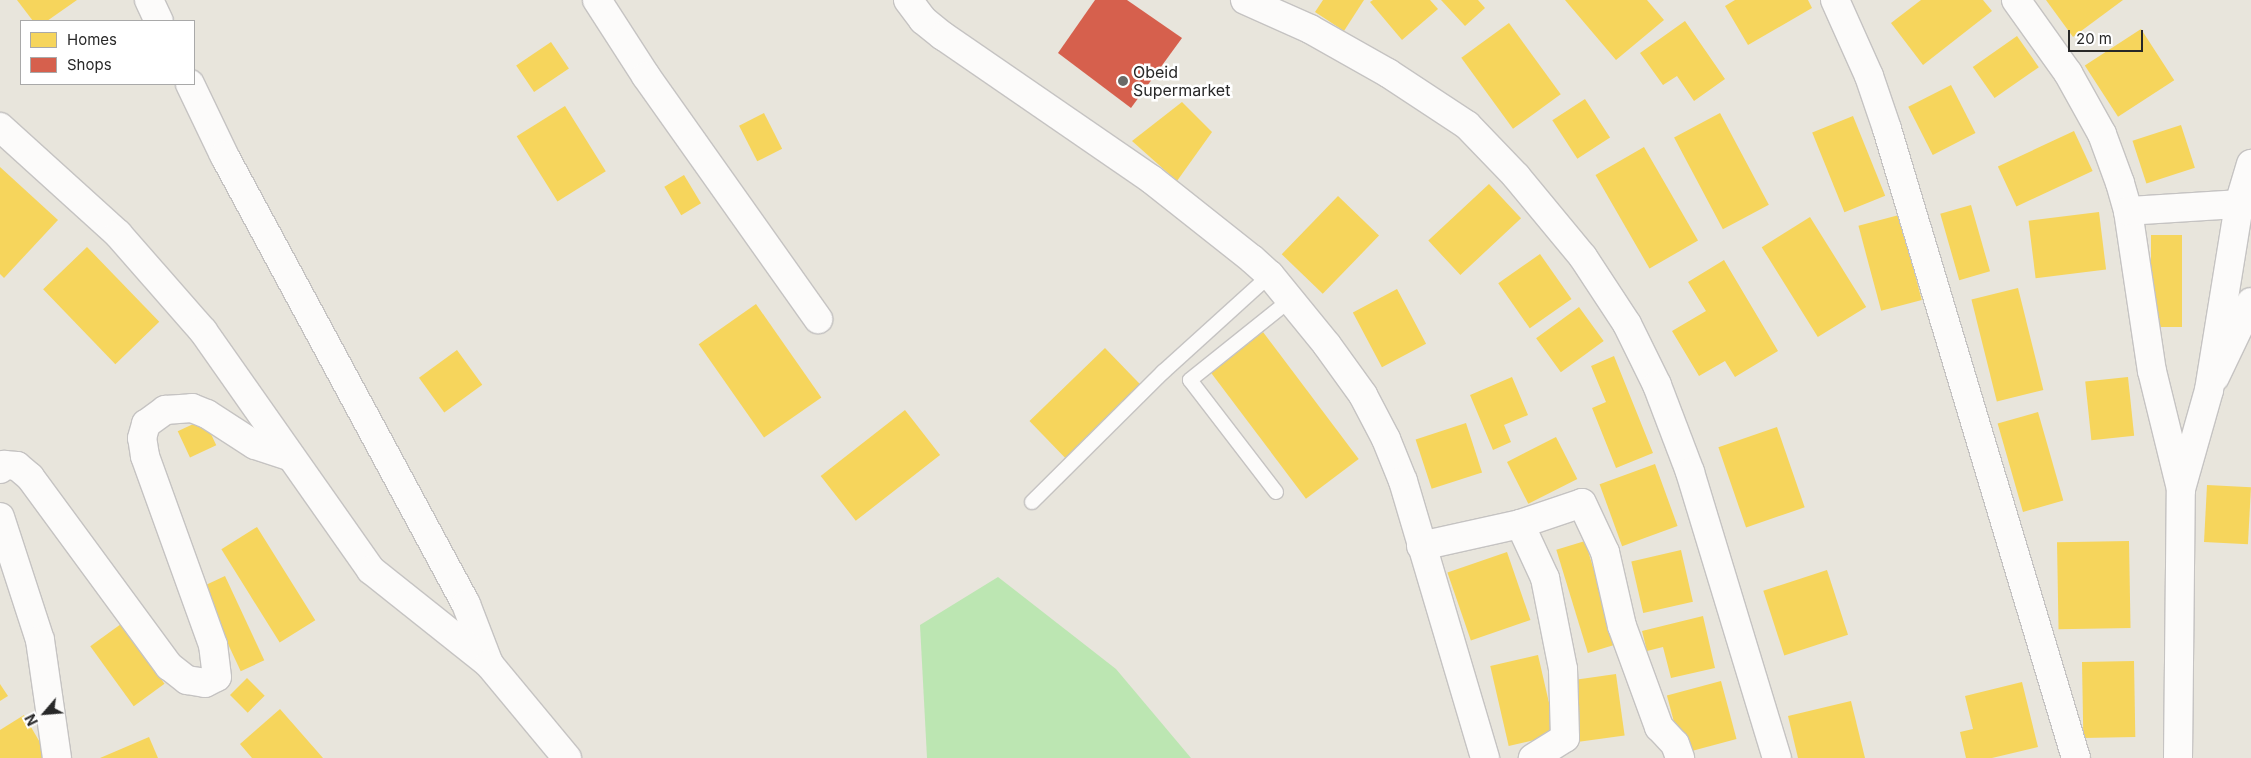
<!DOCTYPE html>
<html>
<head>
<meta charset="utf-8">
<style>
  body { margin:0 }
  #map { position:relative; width:2251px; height:758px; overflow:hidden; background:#e8e5dc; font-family:Inter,sans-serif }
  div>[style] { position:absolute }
  .green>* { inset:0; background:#bce6b2 }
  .homes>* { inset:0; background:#f6d55c; transform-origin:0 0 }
  .shops>* { inset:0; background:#d6604d }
  .roads { filter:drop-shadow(1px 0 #c5c3c2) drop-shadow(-1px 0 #c5c3c2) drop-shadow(0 1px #c5c3c2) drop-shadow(0 -1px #c5c3c2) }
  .service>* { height:14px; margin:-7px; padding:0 7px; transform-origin:7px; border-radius:7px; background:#fcfbfa }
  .minor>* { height:28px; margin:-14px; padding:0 14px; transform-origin:14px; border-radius:14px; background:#fcfbfa }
  .secondary>* { height:28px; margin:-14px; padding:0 14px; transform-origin:14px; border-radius:14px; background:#fcfbfa }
  .dots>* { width:14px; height:14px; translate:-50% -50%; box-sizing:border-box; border:2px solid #fff; border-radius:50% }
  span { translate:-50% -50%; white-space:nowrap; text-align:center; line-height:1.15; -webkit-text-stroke:5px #fff; paint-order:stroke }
  .poi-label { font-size:16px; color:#282828 }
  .left { translate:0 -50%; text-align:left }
  .legend { position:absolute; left:20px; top:20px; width:175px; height:65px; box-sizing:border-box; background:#fff; border:1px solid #a9a9a9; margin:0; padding:6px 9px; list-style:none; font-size:15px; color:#282828 }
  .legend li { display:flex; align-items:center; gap:10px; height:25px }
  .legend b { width:25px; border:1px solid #a9a9a9 }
  .north { position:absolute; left:20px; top:688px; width:50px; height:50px; -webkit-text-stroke:4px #fff; paint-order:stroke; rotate:243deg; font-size:14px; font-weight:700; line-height:20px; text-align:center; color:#282828 }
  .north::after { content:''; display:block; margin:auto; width:18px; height:22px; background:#282828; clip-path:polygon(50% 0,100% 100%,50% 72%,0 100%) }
  .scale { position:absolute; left:2068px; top:30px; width:75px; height:22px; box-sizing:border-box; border:2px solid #282828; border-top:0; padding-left:6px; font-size:15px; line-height:18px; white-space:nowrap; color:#282828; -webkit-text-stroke:4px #fff; paint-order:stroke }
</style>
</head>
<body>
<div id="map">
  <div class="green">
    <div style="clip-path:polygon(998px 577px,1116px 669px,1191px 758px,927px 758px,920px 625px)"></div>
  </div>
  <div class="homes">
    <div style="clip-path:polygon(17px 0,77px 0,47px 21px,33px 21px)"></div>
    <div style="clip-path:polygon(1323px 0,1364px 0,1344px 31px,1315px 12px)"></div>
    <div style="clip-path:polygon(1373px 0,1430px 0,1438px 9px,1402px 40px,1370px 2px)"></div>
    <div style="clip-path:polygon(1441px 0,1478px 0,1485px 8px,1465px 26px)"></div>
    <div style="clip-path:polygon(1565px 0,1647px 0,1664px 20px,1616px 60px)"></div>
    <div style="clip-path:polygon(1735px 0,1808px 0,1812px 8px,1748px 45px,1725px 6px)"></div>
    <div style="clip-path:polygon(1921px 0,1983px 0,1992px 11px,1923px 65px,1891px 23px)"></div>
    <div style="clip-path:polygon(2046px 0,2123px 0,2073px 37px)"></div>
    <div style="clip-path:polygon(1685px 21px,1725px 79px,1694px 101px,1677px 76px,1663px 85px,1640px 53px)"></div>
    <div style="left:1509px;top:23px;width:88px;height:59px;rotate:54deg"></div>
    <div style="left:2141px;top:29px;width:61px;height:67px;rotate:57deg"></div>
    <div style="left:2017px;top:36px;width:38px;height:54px;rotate:55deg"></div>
    <div style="left:551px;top:42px;width:32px;height:42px;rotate:56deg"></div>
    <div style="left:1951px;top:85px;width:54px;height:48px;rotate:63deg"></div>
    <div style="left:1585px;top:99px;width:46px;height:39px;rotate:57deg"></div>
    <div style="clip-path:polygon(1182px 102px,1212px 132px,1177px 181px,1132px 141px)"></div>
    <div style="left:565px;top:106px;width:77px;height:57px;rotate:58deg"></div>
    <div style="left:764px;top:113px;width:40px;height:28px;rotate:63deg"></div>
    <div style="left:1720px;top:113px;width:104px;height:52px;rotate:62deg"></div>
    <div style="left:1853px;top:116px;width:86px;height:44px;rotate:68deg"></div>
    <div style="left:2181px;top:125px;width:45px;height:51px;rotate:72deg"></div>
    <div style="left:2074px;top:131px;width:44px;height:84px;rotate:65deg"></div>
    <div style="left:1644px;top:147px;width:108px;height:56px;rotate:60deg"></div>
    <div style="clip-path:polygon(0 167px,58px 220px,4px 278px,0 274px)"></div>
    <div style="left:684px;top:175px;width:33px;height:23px;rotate:59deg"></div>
    <div style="left:1489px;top:184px;width:47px;height:83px;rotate:47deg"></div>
    <div style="left:1338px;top:196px;width:57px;height:81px;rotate:44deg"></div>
    <div style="left:1971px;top:205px;width:69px;height:32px;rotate:74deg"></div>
    <div style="left:2099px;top:212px;width:58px;height:71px;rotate:83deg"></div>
    <div style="left:1899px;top:215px;width:88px;height:42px;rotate:75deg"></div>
    <div style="left:1810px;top:217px;width:106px;height:57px;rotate:58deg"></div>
    <div style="left:2151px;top:235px;width:31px;height:92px"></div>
    <div style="left:87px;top:247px;width:104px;height:61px;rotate:46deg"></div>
    <div style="left:1540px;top:254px;width:55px;height:51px;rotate:55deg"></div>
    <div style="clip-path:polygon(1724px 260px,1778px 351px,1735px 377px,1725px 361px,1699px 376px,1672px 331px,1706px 311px,1688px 282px)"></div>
    <div style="left:2018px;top:288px;width:105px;height:48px;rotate:76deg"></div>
    <div style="left:1397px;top:289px;width:62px;height:50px;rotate:62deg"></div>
    <div style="left:756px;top:304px;width:114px;height:70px;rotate:55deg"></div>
    <div style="left:1579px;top:307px;width:42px;height:53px;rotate:54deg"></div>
    <div style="left:1263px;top:332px;width:159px;height:66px;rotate:53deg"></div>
    <div style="left:1105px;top:348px;width:55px;height:105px;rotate:46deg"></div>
    <div style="left:457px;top:350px;width:43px;height:47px;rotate:54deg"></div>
    <div style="clip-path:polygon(1614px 356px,1653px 453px,1616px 468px,1592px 408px,1606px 402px,1591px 366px)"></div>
    <div style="clip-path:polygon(1512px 377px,1528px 415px,1504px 425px,1511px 442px,1493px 450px,1470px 395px)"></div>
    <div style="left:2128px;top:377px;width:59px;height:43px;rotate:84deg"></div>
    <div style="left:905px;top:410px;width:57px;height:107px;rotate:52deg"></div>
    <div style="left:2038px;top:412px;width:92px;height:42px;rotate:74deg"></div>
    <div style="left:204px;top:419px;width:29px;height:29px;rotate:65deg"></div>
    <div style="left:1466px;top:423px;width:52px;height:53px;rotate:72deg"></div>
    <div style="left:1777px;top:427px;width:85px;height:62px;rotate:71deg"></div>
    <div style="left:1556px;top:437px;width:47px;height:55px;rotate:63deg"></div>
    <div style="left:1655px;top:464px;width:66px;height:59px;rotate:70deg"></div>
    <div style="left:2207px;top:485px;width:44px;height:57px;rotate:3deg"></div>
    <div style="left:257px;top:527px;width:110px;height:42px;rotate:58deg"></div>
    <div style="left:1585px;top:541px;width:108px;height:30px;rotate:73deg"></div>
    <div style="left:2129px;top:541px;width:87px;height:72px;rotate:89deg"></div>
    <div style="left:1681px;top:550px;width:53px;height:51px;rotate:77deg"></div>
    <div style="left:1507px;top:552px;width:72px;height:63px;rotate:71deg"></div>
    <div style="left:1827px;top:570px;width:68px;height:67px;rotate:72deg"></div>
    <div style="left:225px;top:576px;width:93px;height:26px;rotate:65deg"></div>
    <div style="clip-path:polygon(1703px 616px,1715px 668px,1671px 678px,1663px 647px,1647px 651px,1642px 631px)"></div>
    <div style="left:121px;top:624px;width:74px;height:38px;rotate:54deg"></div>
    <div style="left:1538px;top:655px;width:82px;height:49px;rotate:77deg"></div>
    <div style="left:2134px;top:661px;width:76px;height:52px;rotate:89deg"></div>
    <div style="left:1616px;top:674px;width:62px;height:48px;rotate:82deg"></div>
    <div style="left:247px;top:678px;width:25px;height:24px;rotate:45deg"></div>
    <div style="left:1721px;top:681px;width:60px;height:56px;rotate:75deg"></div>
    <div style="clip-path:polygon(2022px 682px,2038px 747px,1992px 758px,1966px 758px,1960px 732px,1973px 729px,1965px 696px)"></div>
    <div style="clip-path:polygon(0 684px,8px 696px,0 701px)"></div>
    <div style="clip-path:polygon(1851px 701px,1865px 758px,1798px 758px,1788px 716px)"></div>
    <div style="clip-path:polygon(280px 709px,323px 758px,252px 758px,240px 744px)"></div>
    <div style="clip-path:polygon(24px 715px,49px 758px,0 758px,0 730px)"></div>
    <div style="clip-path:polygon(149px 737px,158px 758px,100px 758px)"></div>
  </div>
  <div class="shops">
    <div style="clip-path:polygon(1095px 0,1127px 0,1182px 38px,1131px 108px,1058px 53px)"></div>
  </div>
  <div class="roads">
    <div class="service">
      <div style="left:1276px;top:492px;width:141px;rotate:-127.5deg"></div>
      <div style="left:1190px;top:380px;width:128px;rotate:-38.7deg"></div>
      <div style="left:1032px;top:502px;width:185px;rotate:-44.8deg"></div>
      <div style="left:1163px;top:372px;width:144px;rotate:-42.2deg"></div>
    </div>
    <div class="minor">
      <div style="left:149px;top:0;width:23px;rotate:65deg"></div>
      <div style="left:597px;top:0;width:90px;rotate:57.2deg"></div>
      <div style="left:646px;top:76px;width:298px;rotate:54.7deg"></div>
      <div style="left:908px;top:0;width:25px;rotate:53deg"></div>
      <div style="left:923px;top:20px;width:26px;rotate:39deg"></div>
      <div style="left:943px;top:36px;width:252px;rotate:34.5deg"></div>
      <div style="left:1151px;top:179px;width:129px;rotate:38.4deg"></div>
      <div style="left:1252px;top:259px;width:24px;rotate:42deg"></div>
      <div style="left:1270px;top:275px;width:90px;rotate:50.8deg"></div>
      <div style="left:1327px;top:345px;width:62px;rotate:54.2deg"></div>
      <div style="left:1363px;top:395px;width:50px;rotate:62.4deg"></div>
      <div style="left:1386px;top:439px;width:45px;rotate:68deg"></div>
      <div style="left:1403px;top:481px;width:289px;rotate:73.5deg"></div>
      <div style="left:1835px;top:0;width:83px;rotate:65.9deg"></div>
      <div style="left:1869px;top:76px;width:56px;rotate:71.2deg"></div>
      <div style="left:1887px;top:129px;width:657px;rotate:73.28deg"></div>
      <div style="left:2016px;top:0;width:90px;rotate:54.5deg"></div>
      <div style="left:2068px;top:73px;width:70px;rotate:60.9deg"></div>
      <div style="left:2102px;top:134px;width:52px;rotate:69.8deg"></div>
      <div style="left:2120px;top:183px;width:29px;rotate:74deg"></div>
      <div style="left:2128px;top:211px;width:162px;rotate:81.5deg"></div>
      <div style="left:2152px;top:371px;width:122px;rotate:76.2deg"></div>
      <div style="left:190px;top:84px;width:79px;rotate:64.4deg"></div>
      <div style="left:224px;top:155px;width:510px;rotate:61.68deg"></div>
      <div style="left:466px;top:604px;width:64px;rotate:69deg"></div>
      <div style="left:0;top:127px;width:159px;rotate:42.2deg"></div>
      <div style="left:118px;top:234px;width:129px;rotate:48.8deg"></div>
      <div style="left:203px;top:331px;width:292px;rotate:54.9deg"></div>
      <div style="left:371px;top:570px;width:151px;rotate:38.5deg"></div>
      <div style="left:489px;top:664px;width:122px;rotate:50.3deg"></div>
      <div style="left:2128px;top:211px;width:111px;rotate:-3.6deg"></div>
      <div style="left:2215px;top:377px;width:83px;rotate:-64.4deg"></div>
      <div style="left:0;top:469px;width:6px;rotate:-45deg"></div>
      <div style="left:4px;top:465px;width:13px;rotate:4deg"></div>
      <div style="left:17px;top:466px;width:17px;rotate:40deg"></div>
      <div style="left:30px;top:477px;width:235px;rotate:53.7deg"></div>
      <div style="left:169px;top:666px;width:23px;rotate:38deg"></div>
      <div style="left:187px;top:680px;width:18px;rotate:9deg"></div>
      <div style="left:205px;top:683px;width:13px;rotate:-27deg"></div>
      <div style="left:217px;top:677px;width:32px;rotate:-97deg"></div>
      <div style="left:213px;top:645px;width:201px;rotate:-109.8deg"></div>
      <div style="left:145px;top:456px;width:18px;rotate:-99deg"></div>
      <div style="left:142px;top:438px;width:15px;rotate:-74deg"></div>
      <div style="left:146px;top:424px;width:24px;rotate:-36deg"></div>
      <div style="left:165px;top:410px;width:27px;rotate:-4deg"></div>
      <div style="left:192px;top:408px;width:16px;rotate:22deg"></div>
      <div style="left:207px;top:414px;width:57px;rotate:32.9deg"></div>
      <div style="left:255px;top:445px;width:36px;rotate:18deg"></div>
      <div style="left:0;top:517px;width:129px;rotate:72deg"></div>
      <div style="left:40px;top:640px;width:119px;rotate:81.8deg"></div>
      <div style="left:1520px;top:524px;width:65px;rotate:-18.7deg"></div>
      <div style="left:1582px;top:503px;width:54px;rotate:64.9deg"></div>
      <div style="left:1605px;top:552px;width:76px;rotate:77.1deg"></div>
      <div style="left:1622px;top:626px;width:108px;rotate:69.9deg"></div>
      <div style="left:1659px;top:727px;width:23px;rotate:47deg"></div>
      <div style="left:1675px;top:744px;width:15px;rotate:70deg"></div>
      <div style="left:1421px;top:546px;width:101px;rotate:-12.5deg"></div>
      <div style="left:1520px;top:524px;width:60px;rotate:65.2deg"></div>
      <div style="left:1545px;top:578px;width:93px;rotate:78.8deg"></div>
      <div style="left:1563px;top:669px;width:69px;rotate:88.3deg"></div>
      <div style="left:1565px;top:738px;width:38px;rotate:148deg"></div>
    </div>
    <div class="secondary">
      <div style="left:1245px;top:0;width:71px;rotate:24deg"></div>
      <div style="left:1310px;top:29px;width:90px;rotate:29.4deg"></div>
      <div style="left:1388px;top:73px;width:95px;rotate:33.4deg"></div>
      <div style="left:1467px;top:125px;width:71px;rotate:46.1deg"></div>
      <div style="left:1516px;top:176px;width:105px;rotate:50.4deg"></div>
      <div style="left:1583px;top:257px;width:80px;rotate:56.7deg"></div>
      <div style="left:1627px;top:324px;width:68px;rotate:63.8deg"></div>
      <div style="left:1657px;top:385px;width:93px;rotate:69.2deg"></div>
      <div style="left:1690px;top:472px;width:299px;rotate:73.1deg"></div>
      <div style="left:2178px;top:758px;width:269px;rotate:-89.4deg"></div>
      <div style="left:2181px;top:489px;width:103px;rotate:-74.2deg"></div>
      <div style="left:2209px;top:390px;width:188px;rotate:-80.8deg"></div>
      <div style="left:2239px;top:204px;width:42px;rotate:-73.3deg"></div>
    </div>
  </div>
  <div class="dots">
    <div style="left:1123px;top:81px;background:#6b6a67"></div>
  </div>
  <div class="poi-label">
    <span class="left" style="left:1133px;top:81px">Obeid<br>Supermarket</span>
  </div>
  <ul class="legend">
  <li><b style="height:14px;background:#f6d55c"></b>Homes</li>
  <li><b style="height:14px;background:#d6604d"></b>Shops</li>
  </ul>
  <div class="north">N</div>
  <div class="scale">20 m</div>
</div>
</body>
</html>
